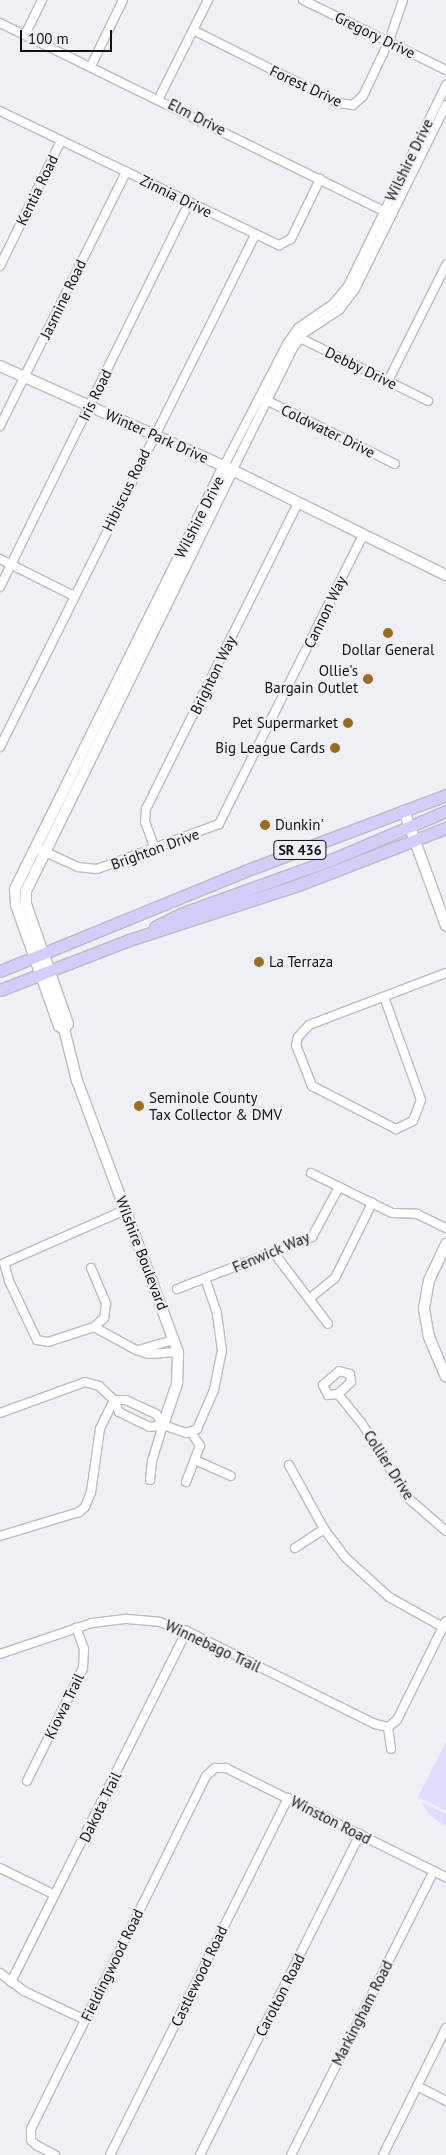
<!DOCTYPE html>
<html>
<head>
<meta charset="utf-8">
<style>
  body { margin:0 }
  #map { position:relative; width:446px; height:2155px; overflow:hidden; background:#efeff6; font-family:"PT Sans",sans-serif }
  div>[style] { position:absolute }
  .green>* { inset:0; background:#deddfe }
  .roads { filter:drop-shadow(1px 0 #bbbbc1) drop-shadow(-1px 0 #bbbbc1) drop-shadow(0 1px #bbbbc1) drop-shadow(0 -1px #bbbbc1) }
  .street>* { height:8px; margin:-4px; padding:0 4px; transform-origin:4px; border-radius:4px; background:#fff }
  .secondary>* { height:10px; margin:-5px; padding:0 5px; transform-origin:5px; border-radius:5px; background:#fff }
  .primary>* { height:11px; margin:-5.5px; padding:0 5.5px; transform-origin:5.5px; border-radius:5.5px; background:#d1cefa }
  .dots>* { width:14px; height:14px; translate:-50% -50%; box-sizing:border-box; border:2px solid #efeff6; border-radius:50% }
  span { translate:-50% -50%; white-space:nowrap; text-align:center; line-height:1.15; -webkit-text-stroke:4.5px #efeff6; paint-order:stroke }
  .shield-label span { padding:1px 4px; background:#efeff6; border:1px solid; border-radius:4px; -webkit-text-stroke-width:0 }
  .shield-label { font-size:14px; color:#121114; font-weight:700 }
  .street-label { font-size:15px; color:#121114 }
  .poi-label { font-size:15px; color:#121114 }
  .right { translate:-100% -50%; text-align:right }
  .left { translate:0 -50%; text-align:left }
  .scale { position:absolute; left:20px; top:30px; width:92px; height:22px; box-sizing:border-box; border:2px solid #121114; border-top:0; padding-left:6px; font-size:15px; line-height:18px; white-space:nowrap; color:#121114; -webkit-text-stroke:4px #efeff6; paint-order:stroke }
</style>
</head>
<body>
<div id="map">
  <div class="green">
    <div style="clip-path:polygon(446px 1742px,446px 1811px,418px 1797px)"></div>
    <div style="clip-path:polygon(421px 1802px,446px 1814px,446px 1827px,429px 1814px)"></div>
  </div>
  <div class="roads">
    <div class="street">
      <div style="left:303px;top:0;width:159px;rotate:26.1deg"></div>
      <div style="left:0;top:23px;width:436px;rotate:26.1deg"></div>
      <div style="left:193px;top:30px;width:163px;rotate:26.6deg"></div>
      <div style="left:339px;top:103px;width:14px;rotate:8deg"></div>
      <div style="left:353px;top:105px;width:13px;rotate:-42deg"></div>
      <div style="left:363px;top:96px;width:61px;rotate:-64.7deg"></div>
      <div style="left:389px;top:41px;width:43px;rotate:-71.1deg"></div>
      <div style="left:25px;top:35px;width:39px;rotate:-64deg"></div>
      <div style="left:91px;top:66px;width:73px;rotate:-64.1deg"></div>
      <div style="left:159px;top:98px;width:110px;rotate:-63.4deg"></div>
      <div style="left:0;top:111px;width:310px;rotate:25.7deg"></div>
      <div style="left:279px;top:245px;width:13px;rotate:-27deg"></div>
      <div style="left:291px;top:239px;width:67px;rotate:-64.2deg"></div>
      <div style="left:0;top:266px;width:139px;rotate:-64deg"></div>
      <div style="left:298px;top:337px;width:145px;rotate:26.2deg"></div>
      <div style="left:388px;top:381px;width:130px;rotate:-63.4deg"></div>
      <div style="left:264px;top:399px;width:146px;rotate:26.4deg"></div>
      <div style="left:0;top:426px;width:284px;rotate:-63.6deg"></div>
      <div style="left:224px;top:466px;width:137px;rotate:-62.7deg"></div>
      <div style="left:287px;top:344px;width:19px;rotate:-55deg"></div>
      <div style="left:298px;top:328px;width:42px;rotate:-34.4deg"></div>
      <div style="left:333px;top:304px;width:23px;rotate:-50deg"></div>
      <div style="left:348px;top:286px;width:224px;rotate:-64deg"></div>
      <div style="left:232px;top:471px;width:137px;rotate:-63.6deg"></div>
      <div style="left:293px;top:348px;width:19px;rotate:-54deg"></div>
      <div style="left:304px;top:333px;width:42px;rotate:-33.3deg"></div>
      <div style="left:339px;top:310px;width:26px;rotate:-53deg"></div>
      <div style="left:355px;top:289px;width:205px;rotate:-63.7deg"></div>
      <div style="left:0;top:559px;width:83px;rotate:26.6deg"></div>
      <div style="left:0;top:587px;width:428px;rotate:-63.8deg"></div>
      <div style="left:0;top:747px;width:572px;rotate:-63.52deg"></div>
      <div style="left:155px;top:849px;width:29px;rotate:-110deg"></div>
      <div style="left:145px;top:822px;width:13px;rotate:-86deg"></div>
      <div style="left:146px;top:809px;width:342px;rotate:-63.6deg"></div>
      <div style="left:41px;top:850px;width:41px;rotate:24.7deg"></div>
      <div style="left:78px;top:867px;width:19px;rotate:6deg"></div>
      <div style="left:97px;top:869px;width:130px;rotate:-20.2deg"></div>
      <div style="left:219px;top:824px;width:323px;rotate:-63.5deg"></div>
      <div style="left:384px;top:997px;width:109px;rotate:70.2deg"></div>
      <div style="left:421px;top:1100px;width:22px;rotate:111deg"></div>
      <div style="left:413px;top:1121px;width:19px;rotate:155deg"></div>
      <div style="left:396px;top:1129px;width:94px;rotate:-152.9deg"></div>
      <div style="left:312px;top:1086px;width:44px;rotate:-111.3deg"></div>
      <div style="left:296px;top:1045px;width:8px;rotate:-76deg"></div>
      <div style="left:298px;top:1037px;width:16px;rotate:-47deg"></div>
      <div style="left:309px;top:1025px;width:147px;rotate:-20.8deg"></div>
      <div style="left:311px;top:1173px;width:90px;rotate:26.3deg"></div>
      <div style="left:392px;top:1213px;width:25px;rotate:2deg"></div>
      <div style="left:417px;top:1214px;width:32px;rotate:26deg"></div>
      <div style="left:125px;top:1210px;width:132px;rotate:156.3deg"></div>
      <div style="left:4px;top:1263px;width:19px;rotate:74deg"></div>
      <div style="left:9px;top:1281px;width:65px;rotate:64.6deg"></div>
      <div style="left:37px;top:1340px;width:11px;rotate:10deg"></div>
      <div style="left:48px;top:1342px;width:48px;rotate:-18.1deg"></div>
      <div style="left:94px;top:1327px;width:48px;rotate:28.7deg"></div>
      <div style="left:136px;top:1350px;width:13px;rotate:18deg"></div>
      <div style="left:148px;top:1354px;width:30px;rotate:-4deg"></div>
      <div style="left:274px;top:1253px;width:89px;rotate:52.7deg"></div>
      <div style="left:91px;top:1268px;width:39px;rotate:67deg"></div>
      <div style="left:106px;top:1304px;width:14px;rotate:98deg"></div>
      <div style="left:104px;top:1318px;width:13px;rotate:138deg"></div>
      <div style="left:177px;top:1289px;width:145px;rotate:-21.1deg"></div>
      <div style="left:312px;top:1237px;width:57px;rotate:-61.6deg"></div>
      <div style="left:309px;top:1299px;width:33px;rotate:-39deg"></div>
      <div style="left:335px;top:1278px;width:84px;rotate:-63.7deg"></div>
      <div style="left:138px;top:1350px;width:37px;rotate:-16deg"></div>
      <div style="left:339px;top:1371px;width:11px;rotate:15deg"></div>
      <div style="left:350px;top:1374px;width:8px;rotate:83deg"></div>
      <div style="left:351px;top:1382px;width:18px;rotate:137deg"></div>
      <div style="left:338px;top:1394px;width:10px;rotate:174deg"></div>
      <div style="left:328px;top:1395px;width:11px;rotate:-117deg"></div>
      <div style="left:323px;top:1385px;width:21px;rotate:-41deg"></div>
      <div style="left:338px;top:1394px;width:36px;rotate:51deg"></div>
      <div style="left:361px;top:1422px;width:89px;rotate:58.3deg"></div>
      <div style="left:408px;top:1498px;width:50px;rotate:41deg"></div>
      <div style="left:0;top:1413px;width:90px;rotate:-20deg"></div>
      <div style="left:85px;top:1382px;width:15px;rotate:16deg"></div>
      <div style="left:99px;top:1386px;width:21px;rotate:43deg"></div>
      <div style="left:114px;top:1400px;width:32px;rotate:116deg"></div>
      <div style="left:100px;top:1429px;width:64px;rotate:98.1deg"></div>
      <div style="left:91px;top:1492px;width:16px;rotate:112deg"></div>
      <div style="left:85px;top:1507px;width:8px;rotate:140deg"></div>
      <div style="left:79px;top:1512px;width:83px;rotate:163.1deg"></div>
      <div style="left:163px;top:1425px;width:13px;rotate:-122deg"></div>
      <div style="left:156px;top:1414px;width:33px;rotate:-155deg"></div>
      <div style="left:126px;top:1400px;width:12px;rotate:180deg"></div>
      <div style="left:114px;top:1400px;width:13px;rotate:67deg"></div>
      <div style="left:119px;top:1412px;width:34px;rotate:26deg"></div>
      <div style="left:150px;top:1427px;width:13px;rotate:-9deg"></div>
      <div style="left:163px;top:1425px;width:24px;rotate:19deg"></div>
      <div style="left:186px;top:1433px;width:12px;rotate:-20deg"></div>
      <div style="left:197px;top:1429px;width:43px;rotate:-66.4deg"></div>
      <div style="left:214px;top:1390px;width:41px;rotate:-78.7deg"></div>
      <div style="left:222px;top:1350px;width:37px;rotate:-98deg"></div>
      <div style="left:217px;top:1313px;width:36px;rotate:-109deg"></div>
      <div style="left:195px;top:1460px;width:39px;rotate:24deg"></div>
      <div style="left:289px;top:1465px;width:73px;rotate:61.3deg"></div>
      <div style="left:324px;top:1529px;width:36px;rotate:53deg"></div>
      <div style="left:346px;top:1558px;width:58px;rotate:42.2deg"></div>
      <div style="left:389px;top:1597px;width:62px;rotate:29.1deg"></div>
      <div style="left:150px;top:1480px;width:19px;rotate:-84deg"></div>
      <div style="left:152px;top:1461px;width:38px;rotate:-73deg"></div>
      <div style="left:186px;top:1482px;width:39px;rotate:-69deg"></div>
      <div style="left:200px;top:1446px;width:15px;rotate:-122deg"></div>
      <div style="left:295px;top:1548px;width:35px;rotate:-33deg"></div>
      <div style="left:0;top:1654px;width:97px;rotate:-18.6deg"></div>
      <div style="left:92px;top:1623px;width:35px;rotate:-7deg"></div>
      <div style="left:127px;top:1619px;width:32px;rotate:5deg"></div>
      <div style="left:159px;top:1622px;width:29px;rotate:18deg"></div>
      <div style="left:187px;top:1631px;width:210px;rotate:26.3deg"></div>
      <div style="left:375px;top:1724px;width:13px;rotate:13deg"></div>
      <div style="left:388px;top:1727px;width:11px;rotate:-38deg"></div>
      <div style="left:397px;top:1720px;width:110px;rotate:-63.7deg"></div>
      <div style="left:388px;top:1727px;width:22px;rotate:82deg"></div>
      <div style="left:27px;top:1781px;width:126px;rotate:-63.6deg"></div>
      <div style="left:83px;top:1668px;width:19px;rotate:-87deg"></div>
      <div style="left:84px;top:1649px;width:23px;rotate:-110deg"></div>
      <div style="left:0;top:1868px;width:61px;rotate:26.1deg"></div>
      <div style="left:0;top:1973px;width:30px;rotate:37deg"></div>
      <div style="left:24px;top:1991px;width:68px;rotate:25.4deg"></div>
      <div style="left:11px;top:1982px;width:393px;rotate:-63.4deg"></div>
      <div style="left:417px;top:2086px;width:33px;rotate:27deg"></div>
      <div style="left:55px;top:2155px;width:21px;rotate:-152deg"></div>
      <div style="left:36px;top:2145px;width:7px;rotate:-135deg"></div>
      <div style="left:31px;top:2140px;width:11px;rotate:-90deg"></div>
      <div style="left:31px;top:2129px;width:394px;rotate:-63.6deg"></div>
      <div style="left:206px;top:1776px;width:12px;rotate:-42deg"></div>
      <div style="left:215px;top:1768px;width:11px"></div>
      <div style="left:226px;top:1768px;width:246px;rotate:26.4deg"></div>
      <div style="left:110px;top:2155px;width:399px;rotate:-63.5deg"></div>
      <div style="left:200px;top:2155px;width:359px;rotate:-63.5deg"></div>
      <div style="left:291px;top:2155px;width:318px;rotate:-63.3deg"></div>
      <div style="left:383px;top:2155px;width:142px;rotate:-63.6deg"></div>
    </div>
    <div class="secondary">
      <div style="left:0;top:366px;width:245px;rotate:24.1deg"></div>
      <div style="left:224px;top:466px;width:247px;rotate:26.2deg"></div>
      <div style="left:404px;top:811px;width:122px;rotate:69.9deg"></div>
      <div style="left:64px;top:1029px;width:6px;rotate:-51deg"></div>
      <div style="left:68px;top:1024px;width:127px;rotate:-109.3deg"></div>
      <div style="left:26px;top:904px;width:13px;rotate:-90deg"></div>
      <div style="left:26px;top:891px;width:468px;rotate:-63.9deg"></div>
      <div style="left:446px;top:1244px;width:40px;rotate:115deg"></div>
      <div style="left:429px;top:1280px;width:29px;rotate:100deg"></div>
      <div style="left:424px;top:1309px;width:28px;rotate:80deg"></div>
      <div style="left:429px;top:1337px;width:43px;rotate:67deg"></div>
      <div style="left:163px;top:1425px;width:43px;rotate:-71.1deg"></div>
      <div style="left:177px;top:1384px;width:32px;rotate:-88deg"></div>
      <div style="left:178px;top:1352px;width:289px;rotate:-110.4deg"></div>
      <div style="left:77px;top:1081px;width:54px;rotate:-104deg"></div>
      <div style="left:64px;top:1029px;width:6px;rotate:-149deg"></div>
      <div style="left:59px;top:1026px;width:128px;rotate:-109.6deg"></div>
      <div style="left:16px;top:905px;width:16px;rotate:-94deg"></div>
      <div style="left:15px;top:889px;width:472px;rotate:-63.7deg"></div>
    </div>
    <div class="primary">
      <div style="left:155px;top:927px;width:31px;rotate:-27deg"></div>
      <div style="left:183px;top:913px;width:159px;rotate:-19.8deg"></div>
      <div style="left:333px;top:859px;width:123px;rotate:-23deg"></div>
      <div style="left:0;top:971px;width:273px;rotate:-22.2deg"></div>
      <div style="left:253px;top:868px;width:206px;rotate:-20.7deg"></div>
      <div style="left:0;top:990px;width:138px;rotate:-21.2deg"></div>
      <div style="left:129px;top:940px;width:178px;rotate:-18deg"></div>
      <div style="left:298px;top:885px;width:159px;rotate:-21.1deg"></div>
    </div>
  </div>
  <div class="dots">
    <div style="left:388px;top:633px;background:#996d1c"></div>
    <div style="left:368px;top:679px;background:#996d1c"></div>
    <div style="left:348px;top:723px;background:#996d1c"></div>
    <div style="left:335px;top:748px;background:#996d1c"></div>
    <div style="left:265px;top:825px;background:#996d1c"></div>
    <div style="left:259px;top:962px;background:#996d1c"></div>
    <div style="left:139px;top:1106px;background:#996d1c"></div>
  </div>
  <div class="shield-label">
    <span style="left:300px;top:850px">SR 436</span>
  </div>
  <div class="street-label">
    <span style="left:375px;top:35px;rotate:26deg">Gregory Drive</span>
    <span style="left:306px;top:86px;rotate:25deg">Forest Drive</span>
    <span style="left:197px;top:117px;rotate:27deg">Elm Drive</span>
    <span style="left:409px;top:160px;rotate:-64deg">Wilshire Drive</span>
    <span style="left:37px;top:190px;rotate:-64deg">Kentia Road</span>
    <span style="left:176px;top:196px;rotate:26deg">Zinnia Drive</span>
    <span style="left:63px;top:299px;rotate:-64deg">Jasmine Road</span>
    <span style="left:361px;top:368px;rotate:26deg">Debby Drive</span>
    <span style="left:95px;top:395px;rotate:-64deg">Iris Road</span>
    <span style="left:328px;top:431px;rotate:26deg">Coldwater Drive</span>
    <span style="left:157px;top:436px;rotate:24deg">Winter Park Drive</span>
    <span style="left:126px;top:490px;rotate:-64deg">Hibiscus Road</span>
    <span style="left:199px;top:517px;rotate:-63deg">Wilshire Drive</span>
    <span style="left:325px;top:612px;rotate:-64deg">Cannon Way</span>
    <span style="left:213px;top:675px;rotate:-64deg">Brighton Way</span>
    <span style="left:155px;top:849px;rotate:-20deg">Brighton Drive</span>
    <span style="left:271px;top:1252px;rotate:-23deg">Fenwick Way</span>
    <span style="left:142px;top:1253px;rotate:69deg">Wilshire Boulevard</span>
    <span style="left:389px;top:1465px;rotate:57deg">Collier Drive</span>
    <span style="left:213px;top:1646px;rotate:25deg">Winnebago Trail</span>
    <span style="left:64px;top:1706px;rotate:-64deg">Kiowa Trail</span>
    <span style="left:100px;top:1807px;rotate:-64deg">Dakota Trail</span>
    <span style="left:331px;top:1820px;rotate:27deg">Winston Road</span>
    <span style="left:112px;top:1965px;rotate:-64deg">Fieldingwood Road</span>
    <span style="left:199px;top:1976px;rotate:-64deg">Castlewood Road</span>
    <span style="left:280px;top:1995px;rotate:-63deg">Carolton Road</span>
    <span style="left:362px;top:2013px;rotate:-63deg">Markingham Road</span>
  </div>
  <div class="poi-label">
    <span style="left:388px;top:650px">Dollar General</span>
    <span class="right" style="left:358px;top:679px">Ollie's<br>Bargain Outlet</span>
    <span class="right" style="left:338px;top:723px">Pet Supermarket</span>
    <span class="right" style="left:325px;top:748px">Big League Cards</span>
    <span class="left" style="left:275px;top:825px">Dunkin'</span>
    <span class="left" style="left:269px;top:962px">La Terraza</span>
    <span class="left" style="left:149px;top:1106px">Seminole County<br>Tax Collector &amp; DMV</span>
  </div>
  <div class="scale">100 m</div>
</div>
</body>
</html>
